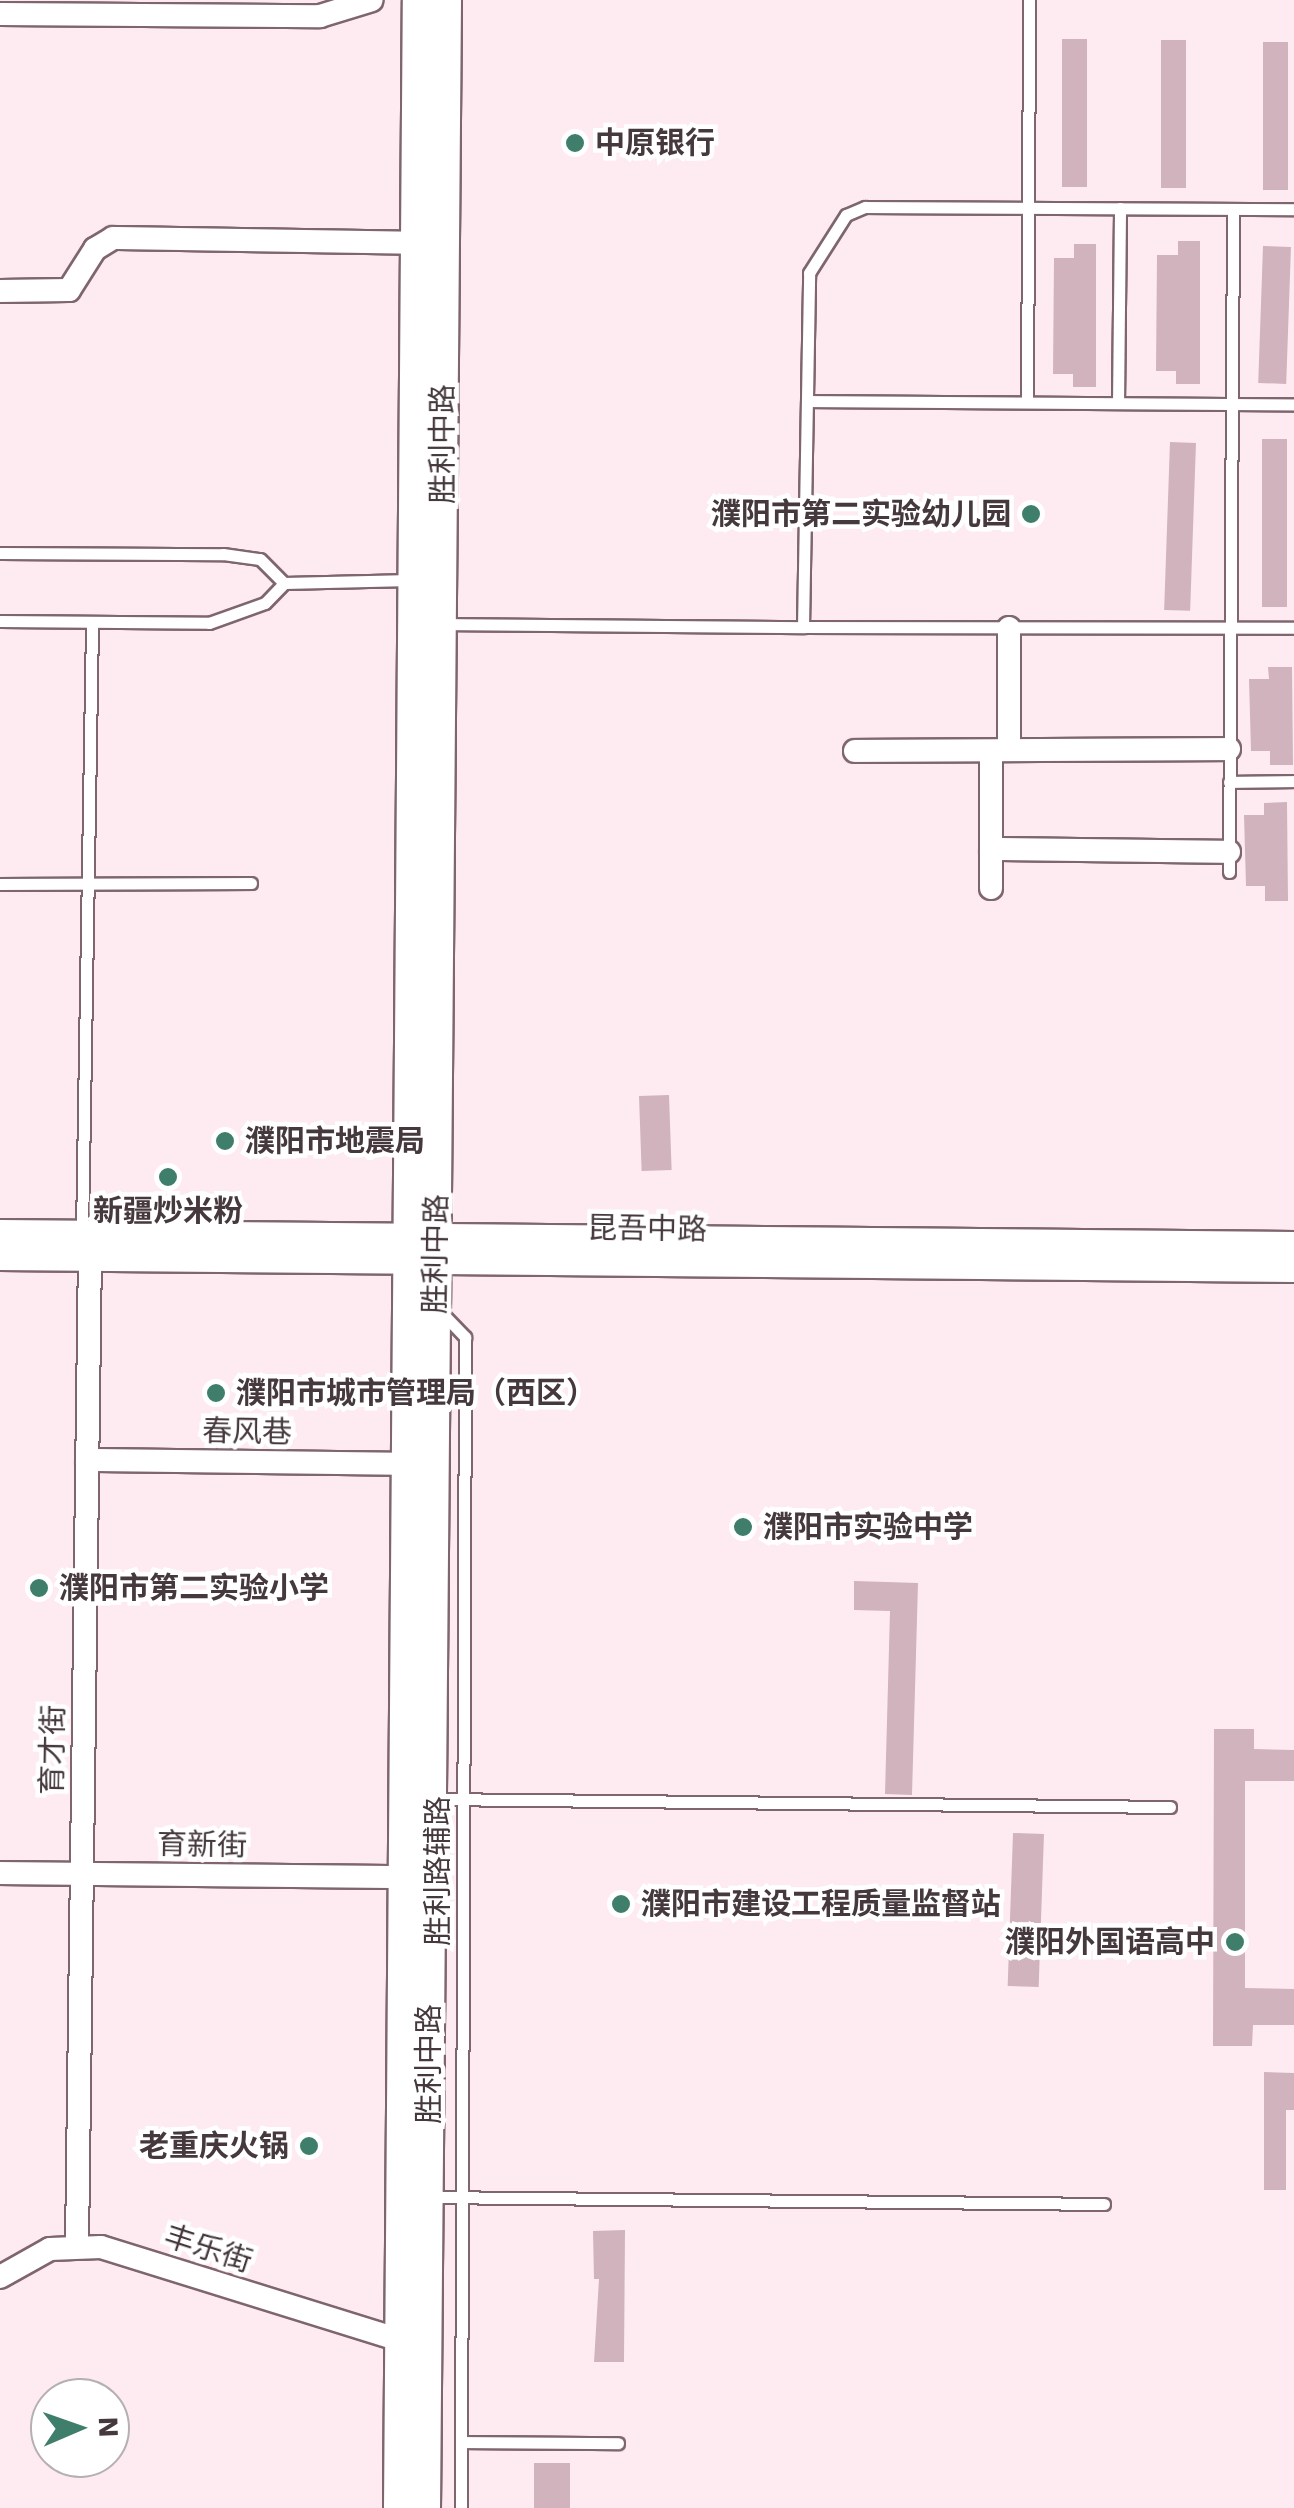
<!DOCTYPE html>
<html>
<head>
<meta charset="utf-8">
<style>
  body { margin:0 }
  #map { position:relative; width:1294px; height:2508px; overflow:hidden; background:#feebf2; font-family:"Work Sans","Noto Sans SC",sans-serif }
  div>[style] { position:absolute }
  .building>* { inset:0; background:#d0b3bd; transform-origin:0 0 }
  .roads { filter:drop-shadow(2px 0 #7f656e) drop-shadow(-2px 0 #7f656e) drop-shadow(0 2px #7f656e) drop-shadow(0 -2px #7f656e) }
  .service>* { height:11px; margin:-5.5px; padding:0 5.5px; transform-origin:5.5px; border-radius:5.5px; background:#fff }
  .minor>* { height:22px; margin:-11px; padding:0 11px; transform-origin:11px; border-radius:11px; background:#fff }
  .tertiary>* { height:28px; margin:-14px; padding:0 14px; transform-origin:14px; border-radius:14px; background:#fff }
  .secondary>* { height:30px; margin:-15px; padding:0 15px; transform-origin:15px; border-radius:15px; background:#fff }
  .dots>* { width:28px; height:28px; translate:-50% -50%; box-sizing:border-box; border:5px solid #fff; border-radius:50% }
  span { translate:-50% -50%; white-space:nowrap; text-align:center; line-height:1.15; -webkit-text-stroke:9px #fff; paint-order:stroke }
  .poi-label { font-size:30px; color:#45393d; font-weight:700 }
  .left { translate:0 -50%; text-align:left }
  .right { translate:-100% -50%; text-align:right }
  .street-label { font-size:30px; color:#45393d }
  .north { position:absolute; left:30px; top:2378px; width:100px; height:100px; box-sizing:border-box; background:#fff; border:2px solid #b5b0b1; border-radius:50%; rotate:88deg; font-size:28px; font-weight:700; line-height:40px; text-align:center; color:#45393d }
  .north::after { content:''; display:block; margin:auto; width:35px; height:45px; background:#3f7e6b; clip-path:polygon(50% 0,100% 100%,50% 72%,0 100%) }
</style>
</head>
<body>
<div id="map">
  <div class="building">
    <div style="left:1062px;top:39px;width:25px;height:148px"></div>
    <div style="left:1161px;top:40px;width:25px;height:148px"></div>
    <div style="left:1263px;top:42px;width:25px;height:148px"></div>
    <div style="clip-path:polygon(1178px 241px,1200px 241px,1200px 384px,1176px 384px,1176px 371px,1156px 371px,1157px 255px,1178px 255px)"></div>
    <div style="clip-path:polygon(1074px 244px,1096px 244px,1096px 387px,1073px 387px,1073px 374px,1053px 374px,1054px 258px,1074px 258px)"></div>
    <div style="left:1263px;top:246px;width:28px;height:137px;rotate:2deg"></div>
    <div style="left:1262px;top:439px;width:25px;height:168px"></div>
    <div style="left:1170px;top:442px;width:26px;height:168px;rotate:2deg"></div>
    <div style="clip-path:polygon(1268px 667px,1292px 667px,1293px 765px,1270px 765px,1270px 751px,1251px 751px,1249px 679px,1269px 679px)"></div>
    <div style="clip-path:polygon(1287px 802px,1288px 901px,1265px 901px,1265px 886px,1246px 886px,1244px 815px,1264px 815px,1264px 803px)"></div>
    <div style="left:669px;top:1095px;width:75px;height:30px;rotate:88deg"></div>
    <div style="clip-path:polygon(854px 1581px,918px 1583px,912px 1795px,885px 1794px,890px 1611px,854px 1610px)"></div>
    <div style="clip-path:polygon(1214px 1729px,1254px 1729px,1254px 1749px,1294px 1750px,1294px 1781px,1245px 1781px,1245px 1988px,1294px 1989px,1294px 2025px,1253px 2025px,1252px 2046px,1213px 2046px)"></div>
    <div style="left:1013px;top:1833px;width:31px;height:153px;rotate:2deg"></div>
    <div style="clip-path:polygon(1264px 2072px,1294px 2073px,1294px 2110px,1286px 2110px,1286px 2190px,1264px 2190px)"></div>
    <div style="clip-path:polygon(625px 2230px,624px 2362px,594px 2362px,599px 2279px,594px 2279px,593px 2231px)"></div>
    <div style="left:534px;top:2463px;width:36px;height:45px"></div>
  </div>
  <div class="roads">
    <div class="service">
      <div style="left:807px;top:401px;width:487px;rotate:0.4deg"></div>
      <div style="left:1027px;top:402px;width:402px;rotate:-89.7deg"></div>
      <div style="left:1118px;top:403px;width:195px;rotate:-89.4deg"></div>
      <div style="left:0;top:553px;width:223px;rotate:0.3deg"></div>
      <div style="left:223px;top:554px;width:37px;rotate:8deg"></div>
      <div style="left:260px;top:559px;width:34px;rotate:45deg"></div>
      <div style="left:0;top:621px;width:209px;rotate:0.5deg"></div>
      <div style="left:209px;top:623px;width:59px;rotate:-19.7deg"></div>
      <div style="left:265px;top:603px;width:28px;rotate:-46deg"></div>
      <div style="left:284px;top:583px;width:127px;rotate:-1.4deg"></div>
      <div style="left:441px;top:624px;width:362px;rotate:0.5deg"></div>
      <div style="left:803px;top:627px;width:354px;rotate:-89deg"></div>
      <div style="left:809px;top:273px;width:69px;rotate:-57.5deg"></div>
      <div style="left:846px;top:215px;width:21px;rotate:-23deg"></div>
      <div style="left:865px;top:207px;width:429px;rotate:0.3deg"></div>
      <div style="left:803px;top:627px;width:491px;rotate:0.1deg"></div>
      <div style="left:1229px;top:782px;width:65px;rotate:-0.9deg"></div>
      <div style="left:1229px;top:872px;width:663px;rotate:-89.65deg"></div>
      <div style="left:0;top:884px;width:251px;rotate:-0.2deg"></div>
      <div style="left:82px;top:1233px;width:611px;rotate:-89.06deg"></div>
      <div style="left:441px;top:1312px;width:35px;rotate:46deg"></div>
      <div style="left:465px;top:1337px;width:1171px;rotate:90.2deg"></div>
      <div style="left:434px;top:1799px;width:736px;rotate:0.62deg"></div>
      <div style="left:429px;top:2197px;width:675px;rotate:0.59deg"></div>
      <div style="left:462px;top:2442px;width:156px;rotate:0.4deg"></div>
    </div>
    <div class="minor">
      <div style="left:0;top:14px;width:320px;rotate:0.4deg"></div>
      <div style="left:320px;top:16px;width:54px;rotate:-17.1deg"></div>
      <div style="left:0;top:291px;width:69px;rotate:-0.8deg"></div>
      <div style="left:69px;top:290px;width:49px;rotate:-57.6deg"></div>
      <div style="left:95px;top:249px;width:21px;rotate:-31deg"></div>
      <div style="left:113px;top:238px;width:304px;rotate:0.9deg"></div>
      <div style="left:1009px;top:746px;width:118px;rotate:-90deg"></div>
      <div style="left:855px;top:751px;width:374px;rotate:-0.3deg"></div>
      <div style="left:991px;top:849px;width:238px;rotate:0.7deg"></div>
      <div style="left:991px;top:888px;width:136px;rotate:-90deg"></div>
      <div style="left:87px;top:1460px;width:320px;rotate:0.7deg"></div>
      <div style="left:0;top:1873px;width:404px;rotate:0.6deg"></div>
      <div style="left:77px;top:2245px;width:989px;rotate:-89.25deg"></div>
      <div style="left:0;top:2277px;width:57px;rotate:-29.2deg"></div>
      <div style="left:50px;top:2249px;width:51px;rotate:-2.2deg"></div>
      <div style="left:101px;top:2247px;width:313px;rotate:17.3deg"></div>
    </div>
    <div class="tertiary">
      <div style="left:0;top:1234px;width:1294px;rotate:0.53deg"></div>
      <div style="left:0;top:1256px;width:1294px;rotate:0.53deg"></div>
    </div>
    <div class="secondary">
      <div style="left:399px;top:2508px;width:2508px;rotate:-89.57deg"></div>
      <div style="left:425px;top:2508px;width:2508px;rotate:-89.52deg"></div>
    </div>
  </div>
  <div class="dots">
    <div style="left:575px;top:143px;background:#3f7e6b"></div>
    <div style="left:1031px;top:514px;background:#3f7e6b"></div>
    <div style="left:225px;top:1141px;background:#3f7e6b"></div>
    <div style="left:168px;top:1177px;background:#3f7e6b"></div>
    <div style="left:216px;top:1393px;background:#3f7e6b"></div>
    <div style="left:743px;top:1527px;background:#3f7e6b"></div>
    <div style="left:39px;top:1588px;background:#3f7e6b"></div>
    <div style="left:621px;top:1904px;background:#3f7e6b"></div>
    <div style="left:1235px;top:1942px;background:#3f7e6b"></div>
    <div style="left:309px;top:2146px;background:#3f7e6b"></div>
  </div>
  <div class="poi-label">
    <span class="left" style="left:595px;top:143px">中原银行</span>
    <span class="right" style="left:1011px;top:514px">濮阳市第二实验幼儿园</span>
    <span class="left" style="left:245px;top:1141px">濮阳市地震局</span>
    <span style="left:168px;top:1211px">新疆炒米粉</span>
    <span class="left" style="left:236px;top:1393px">濮阳市城市管理局（西区）</span>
    <span class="left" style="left:763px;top:1527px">濮阳市实验中学</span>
    <span class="left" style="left:59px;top:1588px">濮阳市第二实验小学</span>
    <span class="left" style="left:641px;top:1904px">濮阳市建设工程质量监督站</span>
    <span class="right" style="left:1215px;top:1942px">濮阳外国语高中</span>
    <span class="right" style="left:289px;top:2146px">老重庆火锅</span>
  </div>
  <div class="street-label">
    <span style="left:443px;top:444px;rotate:-90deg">胜利中路</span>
    <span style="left:647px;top:1229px;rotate:1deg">昆吾中路</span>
    <span style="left:436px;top:1254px;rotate:-89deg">胜利中路</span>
    <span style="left:247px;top:1432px;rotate:1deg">春风巷</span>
    <span style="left:53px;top:1750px;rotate:-89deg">育才街</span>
    <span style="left:202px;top:1845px;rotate:1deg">育新街</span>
    <span style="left:438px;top:1871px;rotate:-90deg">胜利路辅路</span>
    <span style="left:429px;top:2064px;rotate:-90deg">胜利中路</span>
    <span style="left:208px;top:2249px;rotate:18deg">丰乐街</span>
  </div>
  <div class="north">N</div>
</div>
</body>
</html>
